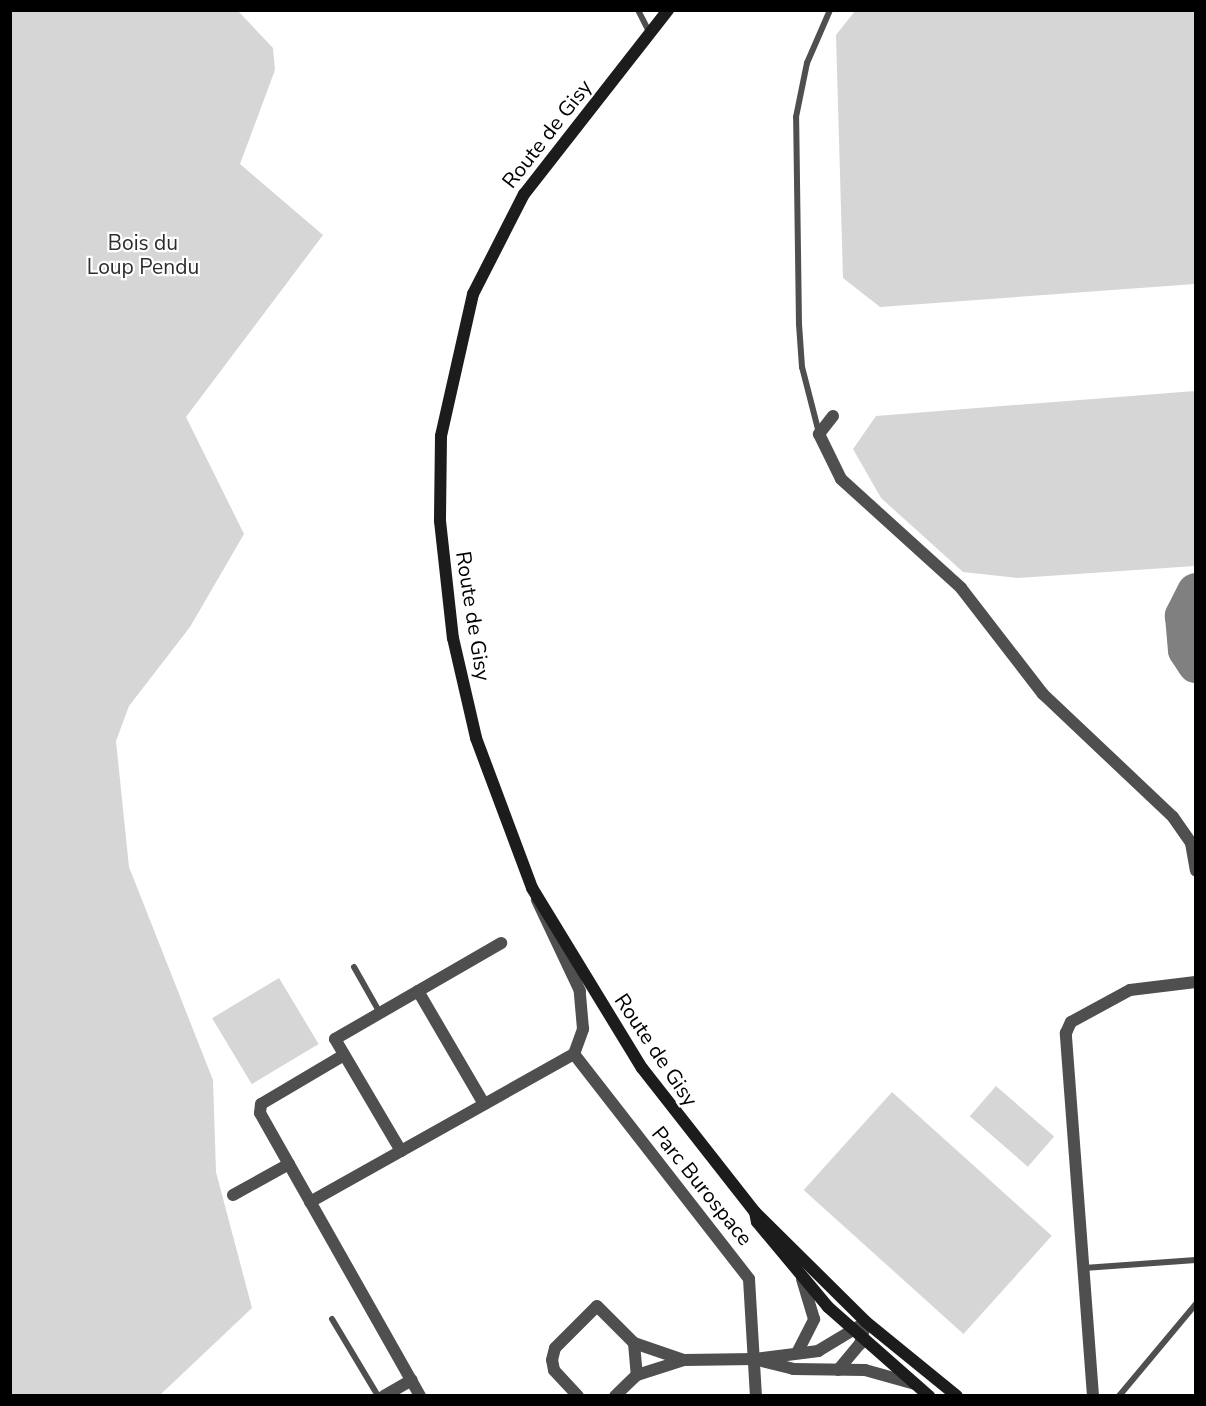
<!DOCTYPE html>
<html>
<head>
<meta charset="utf-8">
<style>
  body { margin:0 }
  #map { position:relative; width:1206px; height:1406px; overflow:hidden; background:#fff; font-family:"Nunito Sans",sans-serif }
  div>[style] { position:absolute }
  .green>* { inset:0; background:#d6d6d6; transform-origin:0 0 }
  .taxiway>* { height:38px; margin:-19px; padding:0 19px; transform-origin:19px; border-radius:19px; background:#808080 }
  .lane>* { height:6px; margin:-3px; padding:0 3px; transform-origin:3px; border-radius:3px; background:#4f4f4f }
  .street>* { height:12px; margin:-6px; padding:0 6px; transform-origin:6px; border-radius:6px; background:#4f4f4f }
  .secondary>* { height:12px; margin:-6px; padding:0 6px; transform-origin:6px; border-radius:6px; background:#1c1c1c }
  span { translate:-50% -50%; white-space:nowrap; text-align:center; line-height:1.15; -webkit-text-stroke:4.5px #fff; paint-order:stroke }
  .street-label { font-size:21px; color:#000 }
  .park-label { font-size:21px; color:#2d2d2d }
  .frame { position:absolute; inset:0; border:12px solid #000; pointer-events:none }
</style>
</head>
<body>
<div id="map">
  <div class="green">
    <div style="clip-path:polygon(10px 11px,238px 11px,273px 48px,275px 70px,240px 164px,323px 235px,186px 417px,244px 534px,190px 627px,129px 706px,116px 741px,129px 867px,213px 1080px,216px 1172px,252px 1308px,160px 1395px,11px 1395px)"></div>
    <div style="clip-path:polygon(855px 11px,1195px 11px,1195px 284px,880px 307px,843px 278px,836px 35px)"></div>
    <div style="clip-path:polygon(1195px 391px,1195px 566px,1018px 578px,963px 572px,881px 498px,853px 449px,876px 416px)"></div>
    <div style="left:279px;top:978px;width:77px;height:78px;rotate:59deg"></div>
    <div style="left:996px;top:1086px;width:77px;height:40px;rotate:41deg"></div>
    <div style="left:892px;top:1092px;width:215px;height:132px;rotate:42deg"></div>
  </div>
  <div class="taxiway">
    <div style="left:1196px;top:592px;width:27px;rotate:117deg"></div>
    <div style="left:1184px;top:616px;width:34px;rotate:85deg"></div>
    <div style="left:1187px;top:650px;width:17px;rotate:57deg"></div>
  </div>
  <div class="lane">
    <div style="left:638px;top:10px;width:28px;rotate:63deg"></div>
    <div style="left:819px;top:433px;width:68px;rotate:-104.4deg"></div>
    <div style="left:802px;top:367px;width:43px;rotate:-94deg"></div>
    <div style="left:799px;top:324px;width:207px;rotate:-90.8deg"></div>
    <div style="left:796px;top:117px;width:55px;rotate:-78.5deg"></div>
    <div style="left:807px;top:63px;width:58px;rotate:-66.5deg"></div>
    <div style="left:354px;top:967px;width:53px;rotate:60.5deg"></div>
    <div style="left:1084px;top:1268px;width:112px;rotate:-4.1deg"></div>
    <div style="left:332px;top:1319px;width:90px;rotate:59.1deg"></div>
    <div style="left:1119px;top:1396px;width:120px;rotate:-50.1deg"></div>
  </div>
  <div class="street">
    <div style="left:833px;top:416px;width:23px;rotate:128deg"></div>
    <div style="left:819px;top:434px;width:50px;rotate:63.9deg"></div>
    <div style="left:841px;top:479px;width:162px;rotate:42.2deg"></div>
    <div style="left:961px;top:588px;width:134px;rotate:52.3deg"></div>
    <div style="left:1043px;top:694px;width:179px;rotate:43.4deg"></div>
    <div style="left:1173px;top:817px;width:32px;rotate:55deg"></div>
    <div style="left:1191px;top:843px;width:28px;rotate:80deg"></div>
    <div style="left:418px;top:991px;width:131px;rotate:59.7deg"></div>
    <div style="left:574px;top:1054px;width:285px;rotate:52.1deg"></div>
    <div style="left:749px;top:1279px;width:117px;rotate:86.6deg"></div>
    <div style="left:344px;top:1055px;width:96px;rotate:149.4deg"></div>
    <div style="left:261px;top:1104px;width:9px;rotate:96deg"></div>
    <div style="left:260px;top:1113px;width:325px;rotate:60.5deg"></div>
    <div style="left:401px;top:1151px;width:130px;rotate:-120.5deg"></div>
    <div style="left:335px;top:1039px;width:192px;rotate:-30deg"></div>
    <div style="left:233px;top:1195px;width:64px;rotate:-29deg"></div>
    <div style="left:310px;top:1202px;width:303px;rotate:-29.3deg"></div>
    <div style="left:574px;top:1054px;width:27px;rotate:-70deg"></div>
    <div style="left:583px;top:1029px;width:38px;rotate:-95deg"></div>
    <div style="left:580px;top:991px;width:101px;rotate:-115.3deg"></div>
    <div style="left:634px;top:1343px;width:32px;rotate:85deg"></div>
    <div style="left:797px;top:1353px;width:38px;rotate:-63deg"></div>
    <div style="left:814px;top:1319px;width:42px;rotate:-106.7deg"></div>
    <div style="left:762px;top:1361px;width:32px;rotate:14deg"></div>
    <div style="left:793px;top:1369px;width:72px;rotate:0.8deg"></div>
    <div style="left:865px;top:1370px;width:52px;rotate:15.6deg"></div>
    <div style="left:838px;top:1370px;width:34px;rotate:-50deg"></div>
    <div style="left:860px;top:1344px;width:16px;rotate:-75deg"></div>
    <div style="left:384px;top:1396px;width:32px;rotate:-30deg"></div>
    <div style="left:578px;top:1396px;width:35px;rotate:-133deg"></div>
    <div style="left:554px;top:1370px;width:10px;rotate:-101deg"></div>
    <div style="left:552px;top:1360px;width:12px;rotate:-76deg"></div>
    <div style="left:555px;top:1348px;width:59px;rotate:-45deg"></div>
    <div style="left:597px;top:1306px;width:52px;rotate:45deg"></div>
    <div style="left:634px;top:1343px;width:53px;rotate:18.8deg"></div>
    <div style="left:615px;top:1396px;width:30px;rotate:-44deg"></div>
    <div style="left:637px;top:1375px;width:49px;rotate:-17.7deg"></div>
    <div style="left:684px;top:1360px;width:71px;rotate:-0.8deg"></div>
    <div style="left:755px;top:1359px;width:64px;rotate:-7.2deg"></div>
    <div style="left:818px;top:1351px;width:56px;rotate:-31.1deg"></div>
    <div style="left:1093px;top:1396px;width:364px;rotate:-94.3deg"></div>
    <div style="left:1066px;top:1033px;width:12px;rotate:-66deg"></div>
    <div style="left:1071px;top:1022px;width:67px;rotate:-28.5deg"></div>
    <div style="left:1130px;top:990px;width:66px;rotate:-6.9deg"></div>
  </div>
  <div class="secondary">
    <div style="left:668px;top:10px;width:234px;rotate:128deg"></div>
    <div style="left:524px;top:194px;width:112px;rotate:117deg"></div>
    <div style="left:473px;top:294px;width:146px;rotate:102.7deg"></div>
    <div style="left:441px;top:436px;width:85px;rotate:90.7deg"></div>
    <div style="left:440px;top:521px;width:118px;rotate:83.7deg"></div>
    <div style="left:453px;top:638px;width:103px;rotate:77deg"></div>
    <div style="left:476px;top:738px;width:160px;rotate:69.5deg"></div>
    <div style="left:532px;top:888px;width:211px;rotate:58.6deg"></div>
    <div style="left:642px;top:1068px;width:183px;rotate:51.9deg"></div>
    <div style="left:755px;top:1212px;width:156px;rotate:44.7deg"></div>
    <div style="left:866px;top:1322px;width:117px;rotate:39.1deg"></div>
    <div style="left:755px;top:1212px;width:10px;rotate:79deg"></div>
    <div style="left:757px;top:1222px;width:111px;rotate:50.1deg"></div>
    <div style="left:828px;top:1307px;width:135px;rotate:41.4deg"></div>
  </div>
  <div class="street-label">
    <span style="left:547px;top:134px;rotate:-52deg">Route de Gisy</span>
    <span style="left:473px;top:616px;rotate:81deg">Route de Gisy</span>
    <span style="left:656px;top:1050px;rotate:56deg">Route de Gisy</span>
    <span style="left:702px;top:1186px;rotate:51deg">Parc Burospace</span>
  </div>
  <div class="park-label">
    <span style="left:143px;top:255px">Bois du<br>Loup Pendu</span>
  </div>
  <div class="frame"></div>
</div>
</body>
</html>
